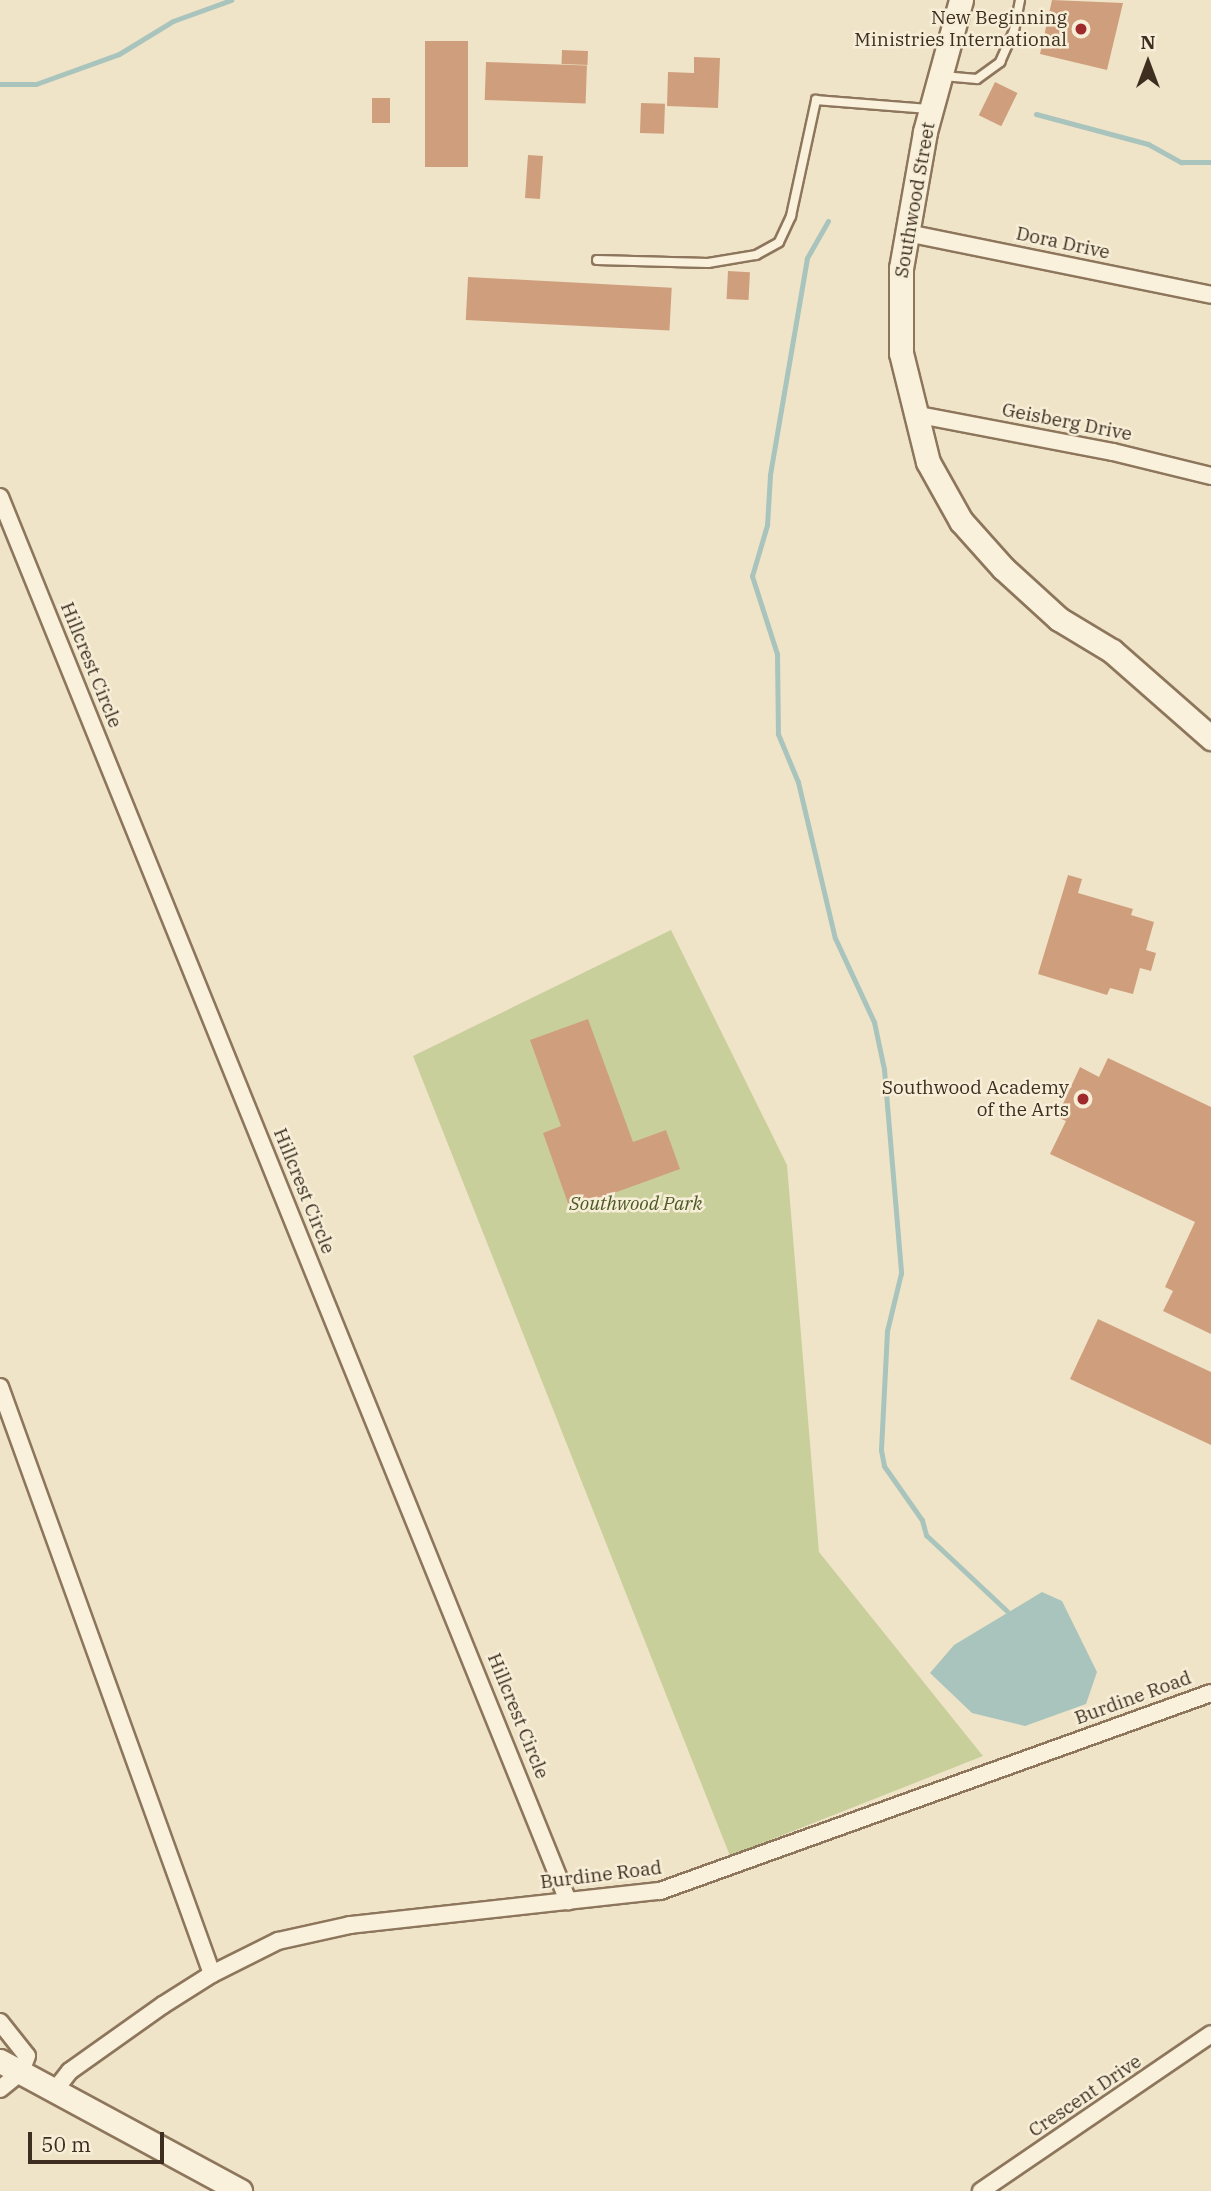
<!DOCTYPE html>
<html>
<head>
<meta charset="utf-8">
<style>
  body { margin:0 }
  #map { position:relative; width:1211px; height:2191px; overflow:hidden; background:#f0e4c8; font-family:"IBM Plex Serif",serif }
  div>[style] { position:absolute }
  .green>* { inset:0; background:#c9cf9b }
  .water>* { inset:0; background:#a9c4bc }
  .stream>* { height:5px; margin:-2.5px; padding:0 2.5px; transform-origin:2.5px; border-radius:2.5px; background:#a9c4bc }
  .building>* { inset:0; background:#cf9f7d; transform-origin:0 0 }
  .roads { filter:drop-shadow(2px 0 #8d765c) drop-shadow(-2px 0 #8d765c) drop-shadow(0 2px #8d765c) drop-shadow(0 -2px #8d765c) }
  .lane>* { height:8px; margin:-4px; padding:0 4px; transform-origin:4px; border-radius:4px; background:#faf1dc }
  .street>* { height:16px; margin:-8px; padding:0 8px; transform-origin:8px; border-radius:8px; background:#faf1dc }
  .secondary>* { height:23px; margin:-11.5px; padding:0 11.5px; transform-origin:11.5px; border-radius:11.5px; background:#faf1dc }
  .dots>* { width:19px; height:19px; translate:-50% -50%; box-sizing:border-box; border:4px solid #f7eed8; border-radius:50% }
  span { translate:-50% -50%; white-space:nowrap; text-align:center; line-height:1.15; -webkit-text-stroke:5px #f7eed8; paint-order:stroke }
  .poi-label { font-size:19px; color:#3d2e20 }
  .right { translate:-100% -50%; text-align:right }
  .street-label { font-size:19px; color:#3d2e20 }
  .park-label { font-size:19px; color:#4d5a26; font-style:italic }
  .north { position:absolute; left:1113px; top:28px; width:70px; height:70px; -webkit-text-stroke:5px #f7eed8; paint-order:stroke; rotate:0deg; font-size:19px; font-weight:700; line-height:28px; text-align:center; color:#3d2e20 }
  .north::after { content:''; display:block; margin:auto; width:24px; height:32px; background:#3d2e20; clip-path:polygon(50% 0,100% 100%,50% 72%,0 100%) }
  .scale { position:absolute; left:28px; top:2132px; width:136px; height:32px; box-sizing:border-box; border:4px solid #3d2e20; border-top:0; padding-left:9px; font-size:21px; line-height:24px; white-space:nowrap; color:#3d2e20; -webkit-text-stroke:5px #f7eed8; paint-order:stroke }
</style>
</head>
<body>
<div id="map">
  <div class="green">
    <div style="clip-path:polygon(671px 930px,787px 1165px,819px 1552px,983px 1756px,730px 1856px,413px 1056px)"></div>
  </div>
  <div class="water">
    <div style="clip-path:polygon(1042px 1592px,1062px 1601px,1097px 1672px,1086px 1704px,1025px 1726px,972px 1713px,930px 1673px,954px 1645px)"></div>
  </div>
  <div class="stream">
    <div style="left:0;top:84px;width:36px"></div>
    <div style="left:36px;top:84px;width:88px;rotate:-19.9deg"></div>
    <div style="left:119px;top:54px;width:63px;rotate:-31.4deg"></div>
    <div style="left:173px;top:21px;width:62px;rotate:-19.9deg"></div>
    <div style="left:1036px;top:114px;width:116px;rotate:15deg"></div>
    <div style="left:1148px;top:144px;width:38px;rotate:29deg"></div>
    <div style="left:1181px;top:162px;width:30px"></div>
    <div style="left:828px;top:221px;width:43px;rotate:119.6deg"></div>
    <div style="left:807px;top:258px;width:220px;rotate:99.7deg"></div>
    <div style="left:770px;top:475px;width:50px;rotate:93.4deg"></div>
    <div style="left:767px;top:525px;width:53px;rotate:106.4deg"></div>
    <div style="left:752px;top:576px;width:82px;rotate:72.2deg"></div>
    <div style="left:777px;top:654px;width:80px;rotate:89.3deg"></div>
    <div style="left:778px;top:734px;width:52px;rotate:67.4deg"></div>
    <div style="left:798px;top:782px;width:160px;rotate:76.7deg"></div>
    <div style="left:835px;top:938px;width:93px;rotate:65.1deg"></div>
    <div style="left:874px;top:1022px;width:48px;rotate:78deg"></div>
    <div style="left:884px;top:1069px;width:205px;rotate:85.2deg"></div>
    <div style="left:901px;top:1273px;width:60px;rotate:103.6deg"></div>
    <div style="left:887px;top:1331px;width:119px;rotate:92.9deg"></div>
    <div style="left:881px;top:1450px;width:16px;rotate:79deg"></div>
    <div style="left:884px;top:1466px;width:66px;rotate:54.9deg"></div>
    <div style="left:922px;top:1520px;width:16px;rotate:75deg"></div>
    <div style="left:926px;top:1535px;width:111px;rotate:43.2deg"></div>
  </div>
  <div class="building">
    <div style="clip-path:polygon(1052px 0,1123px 3px,1107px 70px,1040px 54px)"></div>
    <div style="left:425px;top:41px;width:43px;height:126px"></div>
    <div style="left:562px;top:50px;width:26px;height:14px;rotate:2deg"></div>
    <div style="clip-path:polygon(694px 57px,720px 58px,718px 108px,667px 106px,668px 72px,694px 73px)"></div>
    <div style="left:486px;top:62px;width:101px;height:38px;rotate:2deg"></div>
    <div style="left:995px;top:82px;width:25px;height:37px;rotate:26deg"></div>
    <div style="left:372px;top:98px;width:18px;height:25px"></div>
    <div style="left:641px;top:103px;width:24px;height:30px;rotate:2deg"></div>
    <div style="left:528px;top:155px;width:15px;height:43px;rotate:4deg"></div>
    <div style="left:728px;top:271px;width:22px;height:28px;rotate:3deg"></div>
    <div style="left:468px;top:277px;width:204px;height:43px;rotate:3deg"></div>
    <div style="clip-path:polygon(1068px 875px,1082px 879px,1078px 893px,1133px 909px,1131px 915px,1154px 922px,1146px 950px,1156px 953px,1151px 971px,1140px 968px,1133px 994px,1110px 988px,1107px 995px,1038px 974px)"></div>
    <div style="clip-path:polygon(588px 1019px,633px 1142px,666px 1130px,680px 1169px,570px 1209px,543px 1133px,561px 1126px,530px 1040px)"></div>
    <div style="clip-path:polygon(1108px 1058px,1211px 1107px,1211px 1334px,1163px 1311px,1173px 1291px,1165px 1287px,1195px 1222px,1050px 1154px,1066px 1121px,1057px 1117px,1080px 1067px,1099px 1077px)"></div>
    <div style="clip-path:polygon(1098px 1319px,1211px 1372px,1211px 1445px,1070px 1379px)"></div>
  </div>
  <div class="roads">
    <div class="lane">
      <div style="left:943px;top:76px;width:34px;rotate:5deg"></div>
      <div style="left:977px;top:79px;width:29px;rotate:-36deg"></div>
      <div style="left:1000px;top:62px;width:34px;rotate:-66deg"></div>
      <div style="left:1014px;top:31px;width:32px;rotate:-79deg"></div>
      <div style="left:597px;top:260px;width:111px;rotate:1.5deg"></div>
      <div style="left:708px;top:263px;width:49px;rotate:-9.5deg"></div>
      <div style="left:756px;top:255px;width:26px;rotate:-29deg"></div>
      <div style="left:779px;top:242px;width:29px;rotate:-65deg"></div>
      <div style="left:791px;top:216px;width:119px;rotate:-77.8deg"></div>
      <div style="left:816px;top:100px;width:112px;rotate:4.6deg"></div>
    </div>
    <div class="street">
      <div style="left:907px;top:233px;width:310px;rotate:11.5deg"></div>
      <div style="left:914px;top:414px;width:203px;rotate:10.8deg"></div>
      <div style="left:1113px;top:452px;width:101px;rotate:13.8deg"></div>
      <div style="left:0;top:497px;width:1515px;rotate:67.97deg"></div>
      <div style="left:0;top:1387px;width:624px;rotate:70.14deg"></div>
      <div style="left:0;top:2022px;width:43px;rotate:51.5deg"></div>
      <div style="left:27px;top:2056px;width:17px;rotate:111deg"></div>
      <div style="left:21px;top:2072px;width:27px;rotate:141deg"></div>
      <div style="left:55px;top:2090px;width:24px;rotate:-52deg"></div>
      <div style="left:70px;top:2071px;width:114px;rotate:-35.4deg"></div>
      <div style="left:163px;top:2005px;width:58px;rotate:-32.3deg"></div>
      <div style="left:212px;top:1974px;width:74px;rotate:-26.6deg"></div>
      <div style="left:278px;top:1941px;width:74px;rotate:-12.5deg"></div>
      <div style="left:350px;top:1925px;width:312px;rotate:-6.3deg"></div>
      <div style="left:660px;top:1891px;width:585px;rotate:-19.77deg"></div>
      <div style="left:981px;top:2191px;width:278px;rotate:-34.3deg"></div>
    </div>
    <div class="secondary">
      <div style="left:961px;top:0;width:137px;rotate:105.3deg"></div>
      <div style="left:925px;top:132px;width:138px;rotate:100deg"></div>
      <div style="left:901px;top:268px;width:85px;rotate:90deg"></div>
      <div style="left:901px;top:353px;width:112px;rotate:76.1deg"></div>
      <div style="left:928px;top:462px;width:68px;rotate:60.8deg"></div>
      <div style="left:961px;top:521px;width:63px;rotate:48.2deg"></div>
      <div style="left:1003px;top:568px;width:76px;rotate:42.3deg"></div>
      <div style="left:1059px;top:619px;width:62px;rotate:31.1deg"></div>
      <div style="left:1112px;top:651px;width:132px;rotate:41.3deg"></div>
      <div style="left:0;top:2061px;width:273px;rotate:28.4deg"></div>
    </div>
  </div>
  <div class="dots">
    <div style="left:1081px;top:29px;background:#9e2a2b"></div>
    <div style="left:1083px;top:1099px;background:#9e2a2b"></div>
  </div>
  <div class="poi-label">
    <span class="right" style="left:1067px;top:29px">New Beginning<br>Ministries International</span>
    <span class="right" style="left:1069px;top:1099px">Southwood Academy<br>of the Arts</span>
  </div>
  <div class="street-label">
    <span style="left:915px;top:200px;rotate:-80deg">Southwood Street</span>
    <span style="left:1063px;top:243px;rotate:12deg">Dora Drive</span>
    <span style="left:1067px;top:422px;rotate:11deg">Geisberg Drive</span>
    <span style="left:91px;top:665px;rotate:68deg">Hillcrest Circle</span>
    <span style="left:304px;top:1191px;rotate:68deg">Hillcrest Circle</span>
    <span style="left:1133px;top:1698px;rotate:-20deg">Burdine Road</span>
    <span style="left:518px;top:1716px;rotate:68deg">Hillcrest Circle</span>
    <span style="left:601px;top:1875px;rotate:-7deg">Burdine Road</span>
    <span style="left:1085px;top:2096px;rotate:-34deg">Crescent Drive</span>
  </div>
  <div class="park-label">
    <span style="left:636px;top:1204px">Southwood Park</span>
  </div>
  <div class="north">N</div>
  <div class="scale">50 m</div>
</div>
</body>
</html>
